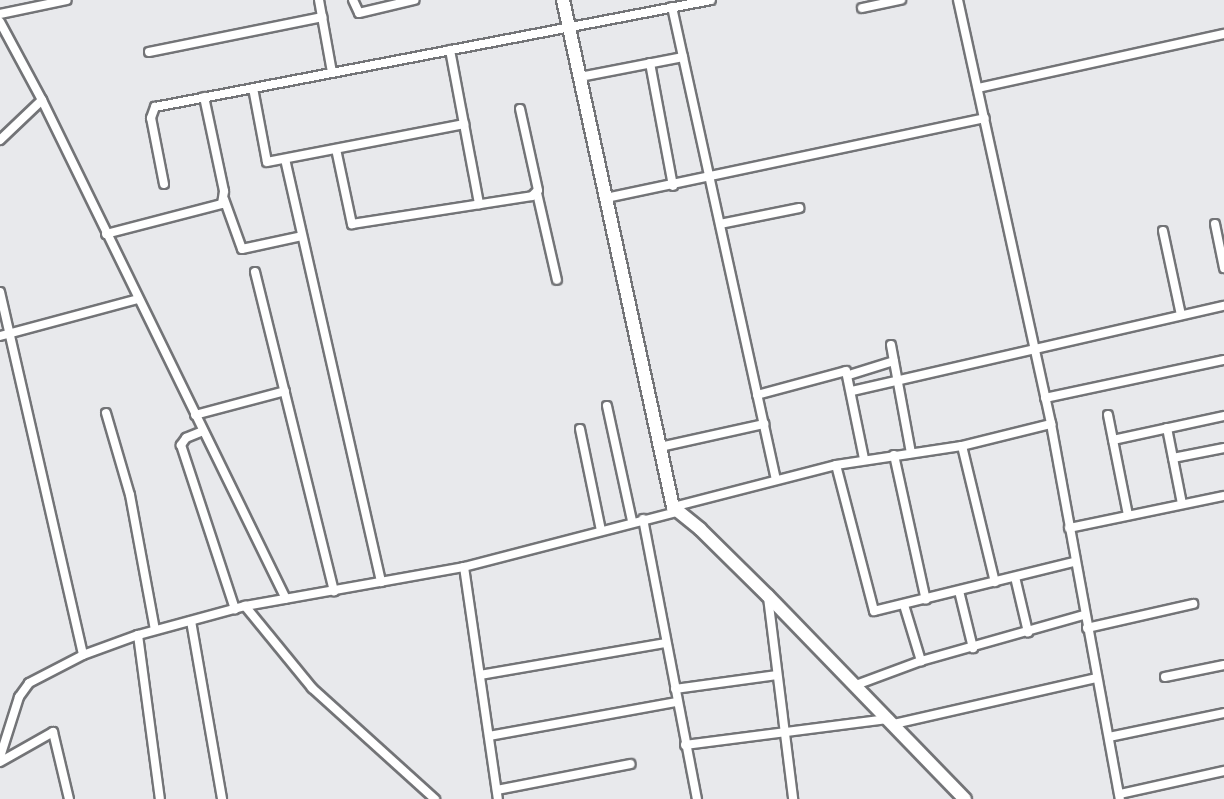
<!DOCTYPE html>
<html>
<head>
<meta charset="utf-8">
<style>
  body { margin:0 }
  #map { position:relative; width:1224px; height:799px; overflow:hidden; background:#e8e9ec; font-family:Commissioner,sans-serif }
  div>[style] { position:absolute }
  .roads { filter:drop-shadow(2px 0 #737477) drop-shadow(-2px 0 #737477) drop-shadow(0 2px #737477) drop-shadow(0 -2px #737477) }
  .street>* { height:8px; margin:-4px; padding:0 4px; transform-origin:4px; border-radius:4px; background:#fff }
  .secondary>* { height:12px; margin:-6px; padding:0 6px; transform-origin:6px; border-radius:6px; background:#fff }
  span { translate:-50% -50%; white-space:nowrap; text-align:center; line-height:1.15; -webkit-text-stroke:6px #fff; paint-order:stroke }
</style>
</head>
<body>
<div id="map">
  <div class="roads">
    <div class="street">
      <div style="left:319px;top:0;width:73px;rotate:79.8deg"></div>
      <div style="left:353px;top:0;width:14px;rotate:65deg"></div>
      <div style="left:359px;top:13px;width:57px;rotate:-13.3deg"></div>
      <div style="left:958px;top:0;width:434px;rotate:77.6deg"></div>
      <div style="left:672px;top:7px;width:484px;rotate:77.6deg"></div>
      <div style="left:862px;top:8px;width:40px;rotate:-12deg"></div>
      <div style="left:0;top:14px;width:68px;rotate:-11.8deg"></div>
      <div style="left:0;top:22px;width:89px;rotate:61.7deg"></div>
      <div style="left:42px;top:100px;width:555px;rotate:63.94deg"></div>
      <div style="left:450px;top:50px;width:157px;rotate:79.3deg"></div>
      <div style="left:149px;top:52px;width:177px;rotate:-11.4deg"></div>
      <div style="left:650px;top:63px;width:125px;rotate:79.4deg"></div>
      <div style="left:580px;top:77px;width:105px;rotate:-11deg"></div>
      <div style="left:253px;top:88px;width:75px;rotate:79.3deg"></div>
      <div style="left:267px;top:162px;width:201px;rotate:-10.9deg"></div>
      <div style="left:978px;top:88px;width:252px;rotate:-12.4deg"></div>
      <div style="left:0;top:140px;width:58px;rotate:-43.6deg"></div>
      <div style="left:336px;top:149px;width:77px;rotate:78deg"></div>
      <div style="left:352px;top:224px;width:182px;rotate:-8.8deg"></div>
      <div style="left:532px;top:196px;width:8px;rotate:-45deg"></div>
      <div style="left:538px;top:190px;width:83px;rotate:-102.5deg"></div>
      <div style="left:285px;top:159px;width:434px;rotate:77.2deg"></div>
      <div style="left:164px;top:184px;width:67px;rotate:-101.1deg"></div>
      <div style="left:151px;top:118px;width:12px;rotate:-70deg"></div>
      <div style="left:155px;top:107px;width:566px;rotate:-10.89deg"></div>
      <div style="left:537px;top:193px;width:89px;rotate:77.1deg"></div>
      <div style="left:606px;top:198px;width:387px;rotate:-11.9deg"></div>
      <div style="left:224px;top:199px;width:53px;rotate:70.2deg"></div>
      <div style="left:242px;top:249px;width:61px;rotate:-12.2deg"></div>
      <div style="left:720px;top:224px;width:81px;rotate:-11.4deg"></div>
      <div style="left:1215px;top:224px;width:45px;rotate:78.4deg"></div>
      <div style="left:1163px;top:231px;width:86px;rotate:77.9deg"></div>
      <div style="left:106px;top:234px;width:120px;rotate:-14.5deg"></div>
      <div style="left:222px;top:204px;width:13px;rotate:-81deg"></div>
      <div style="left:224px;top:191px;width:96px;rotate:-102deg"></div>
      <div style="left:255px;top:272px;width:329px;rotate:76.1deg"></div>
      <div style="left:0;top:292px;width:372px;rotate:77.1deg"></div>
      <div style="left:0;top:336px;width:143px;rotate:-15deg"></div>
      <div style="left:891px;top:345px;width:110px;rotate:79.5deg"></div>
      <div style="left:849px;top:375px;width:47px;rotate:-17.3deg"></div>
      <div style="left:852px;top:391px;width:382px;rotate:-12.9deg"></div>
      <div style="left:757px;top:395px;width:92px;rotate:-15.1deg"></div>
      <div style="left:846px;top:371px;width:90px;rotate:78.4deg"></div>
      <div style="left:1045px;top:398px;width:183px;rotate:-12deg"></div>
      <div style="left:607px;top:406px;width:118px;rotate:77.7deg"></div>
      <div style="left:106px;top:413px;width:85px;rotate:73.7deg"></div>
      <div style="left:130px;top:495px;width:137px;rotate:79.5deg"></div>
      <div style="left:195px;top:415px;width:93px;rotate:-14.9deg"></div>
      <div style="left:1108px;top:415px;width:102px;rotate:78.7deg"></div>
      <div style="left:1167px;top:428px;width:77px;rotate:78.8deg"></div>
      <div style="left:580px;top:429px;width:103px;rotate:78.3deg"></div>
      <div style="left:203px;top:431px;width:18px;rotate:158deg"></div>
      <div style="left:186px;top:438px;width:9px;rotate:126deg"></div>
      <div style="left:181px;top:445px;width:173px;rotate:71.8deg"></div>
      <div style="left:1113px;top:440px;width:114px;rotate:-12.2deg"></div>
      <div style="left:962px;top:446px;width:140px;rotate:76.4deg"></div>
      <div style="left:660px;top:447px;width:107px;rotate:-12.5deg"></div>
      <div style="left:894px;top:455px;width:148px;rotate:77.6deg"></div>
      <div style="left:1173px;top:458px;width:52px;rotate:-11.1deg"></div>
      <div style="left:836px;top:465px;width:151px;rotate:75.4deg"></div>
      <div style="left:874px;top:611px;width:206px;rotate:-13.8deg"></div>
      <div style="left:673px;top:507px;width:168px;rotate:-14.4deg"></div>
      <div style="left:836px;top:465px;width:127px;rotate:-8.6deg"></div>
      <div style="left:962px;top:446px;width:92px;rotate:-13.9deg"></div>
      <div style="left:1051px;top:424px;width:381px;rotate:79.6deg"></div>
      <div style="left:643px;top:519px;width:285px;rotate:79.1deg"></div>
      <div style="left:1069px;top:528px;width:158px;rotate:-11.7deg"></div>
      <div style="left:464px;top:567px;width:234px;rotate:81.7deg"></div>
      <div style="left:1015px;top:577px;width:57px;rotate:76.7deg"></div>
      <div style="left:959px;top:591px;width:59px;rotate:76.2deg"></div>
      <div style="left:768px;top:597px;width:204px;rotate:82.9deg"></div>
      <div style="left:904px;top:605px;width:59px;rotate:73.1deg"></div>
      <div style="left:245px;top:606px;width:106px;rotate:50.7deg"></div>
      <div style="left:312px;top:688px;width:166px;rotate:42.1deg"></div>
      <div style="left:191px;top:621px;width:181px;rotate:80.1deg"></div>
      <div style="left:1087px;top:628px;width:109px;rotate:-12.8deg"></div>
      <div style="left:138px;top:635px;width:165px;rotate:82.4deg"></div>
      <div style="left:480px;top:675px;width:189px;rotate:-9.8deg"></div>
      <div style="left:1165px;top:677px;width:60px;rotate:-11.5deg"></div>
      <div style="left:856px;top:685px;width:69px;rotate:-20.3deg"></div>
      <div style="left:921px;top:661px;width:169px;rotate:-15.8deg"></div>
      <div style="left:675px;top:689px;width:103px;rotate:-7.8deg"></div>
      <div style="left:894px;top:724px;width:207px;rotate:-12.8deg"></div>
      <div style="left:489px;top:736px;width:191px;rotate:-10.3deg"></div>
      <div style="left:1109px;top:737px;width:117px;rotate:-11.8deg"></div>
      <div style="left:685px;top:745px;width:206px;rotate:-7.3deg"></div>
      <div style="left:0;top:757px;width:63px;rotate:-72.4deg"></div>
      <div style="left:19px;top:697px;width:17px;rotate:-54deg"></div>
      <div style="left:29px;top:683px;width:61px;rotate:-27.4deg"></div>
      <div style="left:83px;top:655px;width:59px;rotate:-20deg"></div>
      <div style="left:138px;top:635px;width:111px;rotate:-15.2deg"></div>
      <div style="left:245px;top:606px;width:222px;rotate:-10.1deg"></div>
      <div style="left:464px;top:567px;width:220px;rotate:-14.5deg"></div>
      <div style="left:0;top:762px;width:61px;rotate:-29.5deg"></div>
      <div style="left:53px;top:732px;width:69px;rotate:76.6deg"></div>
      <div style="left:497px;top:790px;width:136px;rotate:-11deg"></div>
      <div style="left:1120px;top:794px;width:107px;rotate:-12.5deg"></div>
    </div>
    <div class="secondary">
      <div style="left:563px;top:0;width:519px;rotate:77.76deg"></div>
      <div style="left:673px;top:507px;width:35px;rotate:39deg"></div>
      <div style="left:700px;top:529px;width:95px;rotate:44.6deg"></div>
      <div style="left:768px;top:596px;width:283px;rotate:45.9deg"></div>
    </div>
  </div>
</div>
</body>
</html>
